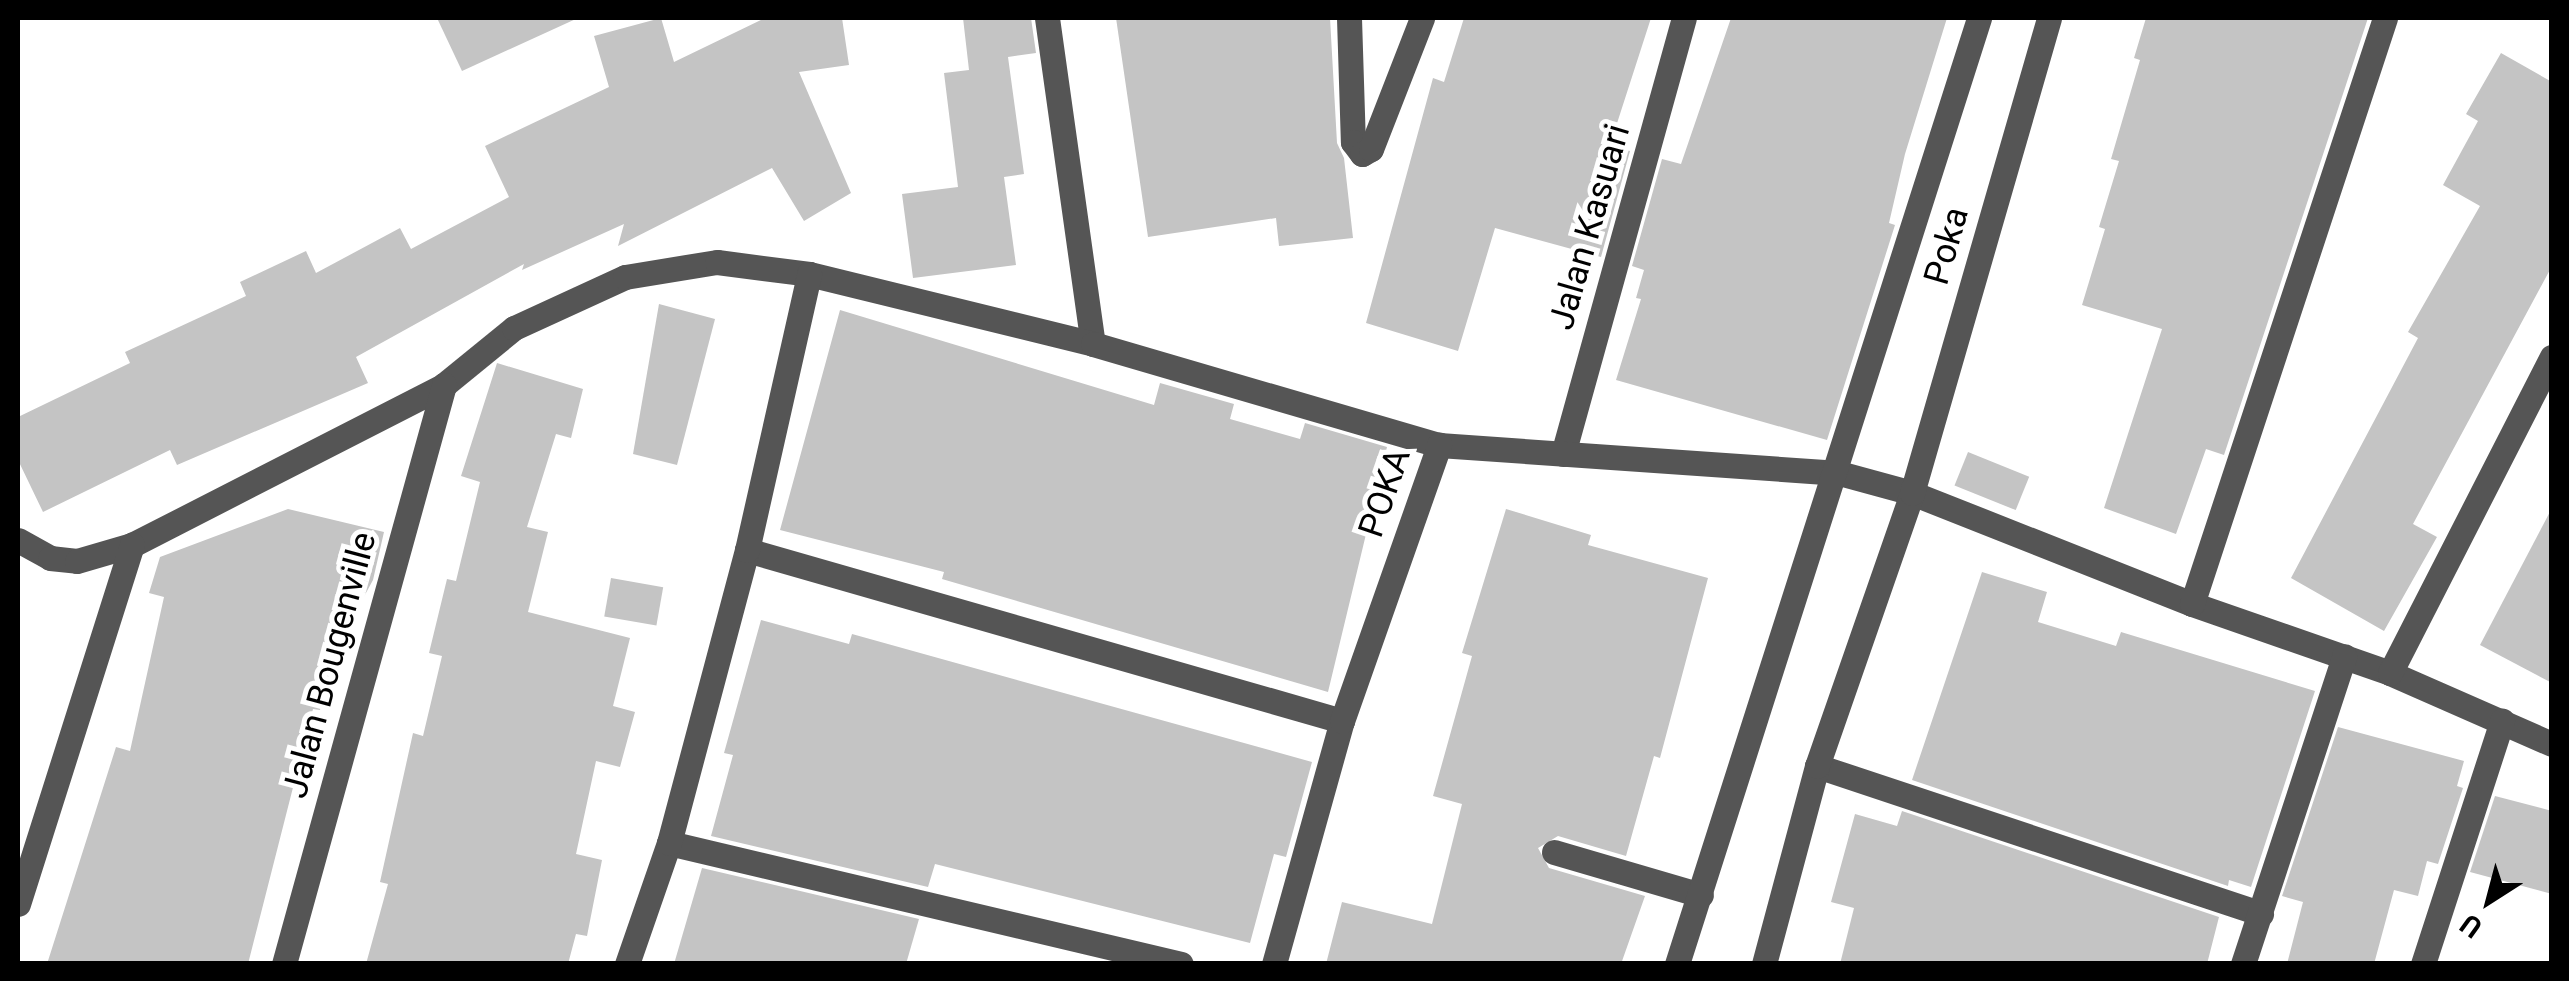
<!DOCTYPE html>
<html>
<head>
<meta charset="utf-8">
<style>
  body { margin:0 }
  #map { position:relative; width:2569px; height:981px; overflow:hidden; background:#fff; font-family:Roboto,sans-serif }
  div>[style] { position:absolute }
  .building>* { inset:0; background:#c4c4c4; transform-origin:0 0 }
  .minor>* { height:25px; margin:-12.5px; padding:0 12.5px; transform-origin:12.5px; border-radius:12.5px; background:#555 }
  span { translate:-50% -50%; white-space:nowrap; text-align:center; line-height:1.15; -webkit-text-stroke:10px #fff; paint-order:stroke }
  .street-label { font-size:35px; color:#000 }
  .frame { position:absolute; inset:0; border:20px solid #000; pointer-events:none }
  .north { position:absolute; left:2439px; top:851px; width:100px; height:100px; -webkit-text-stroke:8px #fff; paint-order:stroke; rotate:216deg; font-size:28px; font-weight:700; line-height:40px; text-align:center; color:#000 }
  .north::after { content:''; display:block; margin:auto; width:35px; height:45px; background:#000; clip-path:polygon(50% 0,100% 100%,50% 72%,0 100%) }
</style>
</head>
<body>
<div id="map">
  <div class="building">
    <div style="clip-path:polygon(437px 18px,578px 18px,462px 71px)"></div>
    <div style="clip-path:polygon(661px 18px,674px 62px,765px 18px,842px 18px,849px 65px,799px 72px,851px 193px,804px 221px,772px 168px,618px 246px,624px 224px,522px 270px,524px 264px,356px 357px,368px 383px,177px 465px,170px 450px,43px 512px,18px 460px,18px 417px,130px 363px,125px 352px,246px 296px,240px 282px,306px 251px,316px 273px,400px 228px,411px 249px,509px 197px,485px 146px,609px 87px,594px 36px)"></div>
    <div style="clip-path:polygon(963px 18px,1031px 18px,1036px 53px,1008px 57px,1024px 174px,1004px 177px,1016px 265px,913px 278px,902px 194px,958px 187px,944px 73px,969px 70px)"></div>
    <div style="clip-path:polygon(1116px 18px,1330px 18px,1337px 143px,1344px 158px,1353px 238px,1279px 246px,1276px 218px,1148px 237px)"></div>
    <div style="clip-path:polygon(1464px 18px,1651px 18px,1610px 145px,1630px 151px,1601px 257px,1495px 228px,1458px 351px,1366px 323px,1433px 78px,1444px 82px)"></div>
    <div style="clip-path:polygon(1731px 18px,1947px 18px,1905px 154px,1889px 223px,1895px 225px,1827px 440px,1616px 380px,1641px 299px,1636px 298px,1644px 270px,1632px 266px,1662px 159px,1681px 164px)"></div>
    <div style="clip-path:polygon(2146px 18px,2368px 18px,2224px 455px,2206px 449px,2176px 534px,2104px 508px,2162px 329px,2082px 305px,2105px 229px,2099px 227px,2119px 161px,2111px 159px,2140px 60px,2134px 58px)"></div>
    <div style="clip-path:polygon(2501px 53px,2552px 82px,2552px 266px,2413px 524px,2437px 537px,2384px 631px,2291px 578px,2418px 338px,2408px 332px,2480px 206px,2443px 185px,2478px 121px,2466px 114px)"></div>
    <div style="clip-path:polygon(659px 304px,715px 319px,677px 465px,633px 454px)"></div>
    <div style="clip-path:polygon(840px 310px,1154px 405px,1160px 383px,1234px 404px,1230px 419px,1300px 439px,1305px 423px,1387px 447px,1328px 692px,942px 579px,944px 572px,780px 530px)"></div>
    <div style="clip-path:polygon(497px 363px,583px 389px,571px 438px,556px 434px,527px 527px,548px 532px,528px 612px,630px 638px,613px 706px,635px 712px,620px 767px,596px 761px,576px 854px,602px 860px,587px 936px,576px 934px,568px 964px,366px 964px,388px 884px,380px 882px,413px 733px,423px 736px,442px 656px,429px 653px,447px 579px,456px 581px,480px 482px,461px 476px)"></div>
    <div style="left:1968px;top:452px;width:66px;height:36px;rotate:22deg"></div>
    <div style="clip-path:polygon(2552px 508px,2552px 683px,2480px 645px)"></div>
    <div style="clip-path:polygon(288px 509px,384px 532px,373px 580px,335px 650px,320px 710px,313px 709px,248px 964px,47px 964px,116px 747px,130px 751px,164px 597px,149px 593px,160px 557px)"></div>
    <div style="clip-path:polygon(1506px 509px,1591px 535px,1588px 545px,1708px 578px,1660px 758px,1654px 756px,1626px 856px,1558px 836px,1538px 848px,1549px 868px,1645px 896px,1621px 964px,1326px 964px,1342px 902px,1432px 924px,1462px 804px,1433px 796px,1472px 656px,1462px 653px)"></div>
    <div style="clip-path:polygon(1982px 572px,2047px 592px,2038px 622px,2116px 646px,2121px 632px,2315px 691px,2251px 887px,2229px 880px,2228px 886px,1912px 780px)"></div>
    <div style="left:611px;top:578px;width:53px;height:39px;rotate:10deg"></div>
    <div style="clip-path:polygon(761px 620px,849px 644px,852px 634px,1312px 762px,1286px 857px,1274px 854px,1250px 943px,935px 864px,928px 887px,711px 836px,733px 755px,724px 753px)"></div>
    <div style="clip-path:polygon(2338px 727px,2464px 761px,2457px 786px,2463px 788px,2438px 864px,2427px 861px,2418px 896px,2394px 890px,2374px 964px,2287px 964px,2303px 902px,2282px 896px)"></div>
    <div style="clip-path:polygon(2495px 796px,2552px 811px,2552px 894px,2470px 872px)"></div>
    <div style="clip-path:polygon(1902px 811px,2219px 917px,2207px 964px,1840px 964px,1854px 908px,1831px 902px,1855px 814px,1897px 826px)"></div>
    <div style="clip-path:polygon(702px 868px,919px 919px,906px 964px,674px 964px)"></div>
  </div>
  <div class="minor">
    <div style="left:1047px;top:18px;width:329px;rotate:82deg"></div>
    <div style="left:1349px;top:18px;width:124px;rotate:88.2deg"></div>
    <div style="left:1353px;top:142px;width:15px;rotate:53deg"></div>
    <div style="left:1362px;top:154px;width:10px;rotate:-29deg"></div>
    <div style="left:1371px;top:149px;width:141px;rotate:-68.7deg"></div>
    <div style="left:1563px;top:454px;width:452px;rotate:-74.5deg"></div>
    <div style="left:18px;top:540px;width:37px;rotate:29deg"></div>
    <div style="left:50px;top:558px;width:27px;rotate:6deg"></div>
    <div style="left:77px;top:561px;width:57px;rotate:-16.2deg"></div>
    <div style="left:132px;top:545px;width:351px;rotate:-27.1deg"></div>
    <div style="left:444px;top:385px;width:90px;rotate:-39.2deg"></div>
    <div style="left:514px;top:328px;width:122px;rotate:-24.7deg"></div>
    <div style="left:625px;top:277px;width:93px;rotate:-9.3deg"></div>
    <div style="left:717px;top:262px;width:93px;rotate:7.4deg"></div>
    <div style="left:809px;top:274px;width:292px;rotate:13.8deg"></div>
    <div style="left:1093px;top:344px;width:360px;rotate:16.3deg"></div>
    <div style="left:1439px;top:445px;width:401px;rotate:4deg"></div>
    <div style="left:1839px;top:473px;width:76px;rotate:15.3deg"></div>
    <div style="left:1912px;top:493px;width:301px;rotate:21.6deg"></div>
    <div style="left:2192px;top:604px;width:210px;rotate:19.2deg"></div>
    <div style="left:2390px;top:673px;width:177px;rotate:23.7deg"></div>
    <div style="left:747px;top:550px;width:619px;rotate:16.03deg"></div>
    <div style="left:2192px;top:604px;width:617px;rotate:-71.77deg"></div>
    <div style="left:2390px;top:673px;width:355px;rotate:-62.9deg"></div>
    <div style="left:1817px;top:766px;width:468px;rotate:18.4deg"></div>
    <div style="left:669px;top:843px;width:526px;rotate:13.3deg"></div>
    <div style="left:1554px;top:852px;width:153px;rotate:16.3deg"></div>
    <div style="left:18px;top:904px;width:377px;rotate:-72.4deg"></div>
    <div style="left:284px;top:964px;width:601px;rotate:-74.55deg"></div>
    <div style="left:627px;top:964px;width:128px;rotate:-70.9deg"></div>
    <div style="left:669px;top:843px;width:303px;rotate:-75.1deg"></div>
    <div style="left:747px;top:550px;width:283px;rotate:-77.3deg"></div>
    <div style="left:1274px;top:964px;width:252px;rotate:-74.4deg"></div>
    <div style="left:1342px;top:721px;width:293px;rotate:-70.6deg"></div>
    <div style="left:1677px;top:964px;width:993px;rotate:-72.29deg"></div>
    <div style="left:1764px;top:964px;width:205px;rotate:-75deg"></div>
    <div style="left:1817px;top:766px;width:289px;rotate:-70.8deg"></div>
    <div style="left:1912px;top:493px;width:494px;rotate:-73.9deg"></div>
    <div style="left:2243px;top:964px;width:324px;rotate:-71.8deg"></div>
    <div style="left:2423px;top:964px;width:256px;rotate:-72deg"></div>
  </div>
  <div class="street-label">
    <span style="left:1590px;top:227px;rotate:-74deg">Jalan Kasuari</span>
    <span style="left:1947px;top:246px;rotate:-74deg">Poka</span>
    <span style="left:1385px;top:493px;rotate:-71deg">POKA</span>
    <span style="left:330px;top:665px;rotate:-75deg">Jalan Bougenville</span>
  </div>
  <div class="frame"></div>
  <div class="north">U</div>
</div>
</body>
</html>
